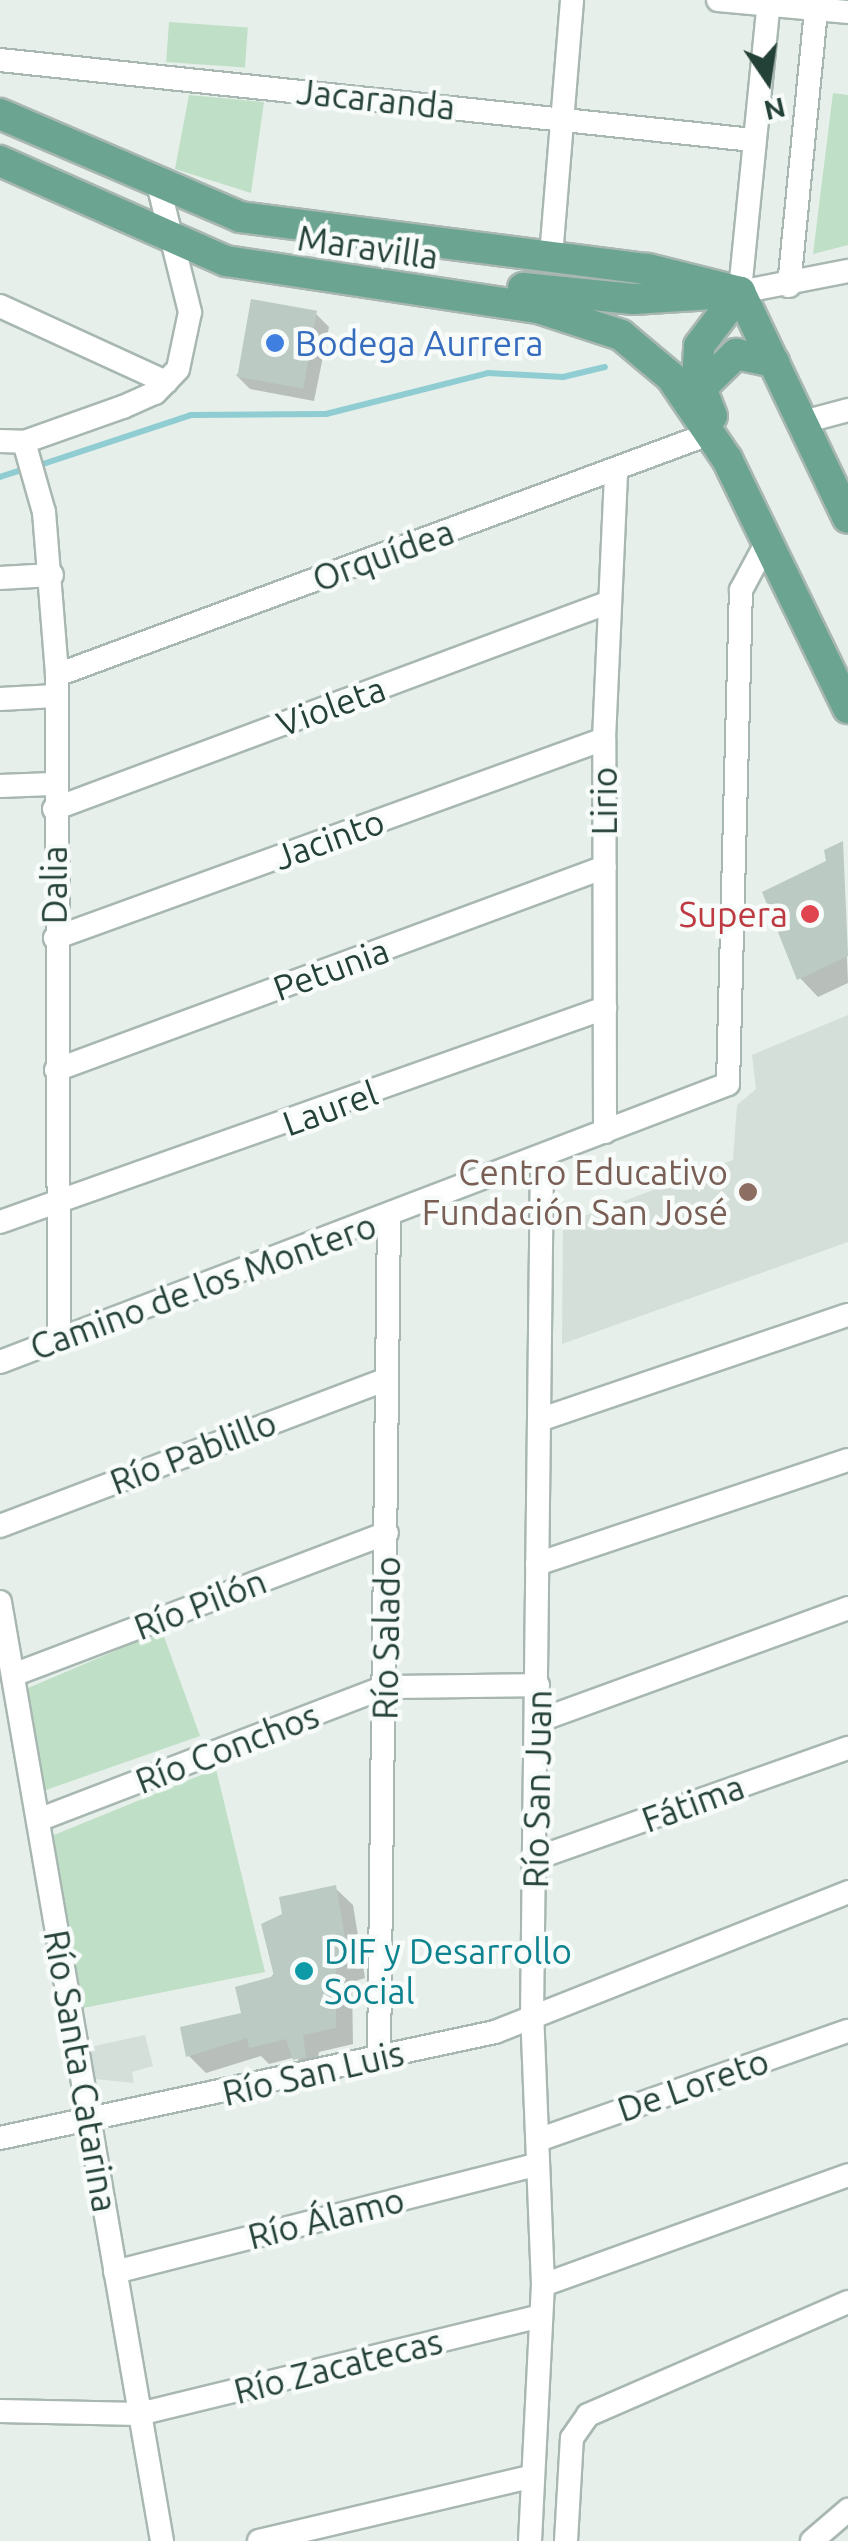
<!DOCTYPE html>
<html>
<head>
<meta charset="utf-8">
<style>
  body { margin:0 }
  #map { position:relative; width:848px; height:2541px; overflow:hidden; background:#e6efea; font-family:Ubuntu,sans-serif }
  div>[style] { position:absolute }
  .built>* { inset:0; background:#d4dfd9 }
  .green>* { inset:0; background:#bfdfc6; transform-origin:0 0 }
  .shadow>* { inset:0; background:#0003 }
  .stream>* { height:6px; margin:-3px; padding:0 3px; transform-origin:3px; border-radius:3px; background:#8fcdd2 }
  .building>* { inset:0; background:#bbcac3; transform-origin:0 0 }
  .roads { filter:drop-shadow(2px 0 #a8b7b1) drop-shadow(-2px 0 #a8b7b1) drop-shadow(0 2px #a8b7b1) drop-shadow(0 -2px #a8b7b1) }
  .minor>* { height:22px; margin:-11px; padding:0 11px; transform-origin:11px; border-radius:11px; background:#fff }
  .major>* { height:30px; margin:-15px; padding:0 15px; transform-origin:15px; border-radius:15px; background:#6ba491 }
  .dots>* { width:28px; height:28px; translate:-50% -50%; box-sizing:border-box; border:5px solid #f7fbf9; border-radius:50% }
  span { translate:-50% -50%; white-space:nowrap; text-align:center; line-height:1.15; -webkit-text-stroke:9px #f7fbf9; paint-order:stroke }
  .street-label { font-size:35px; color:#244137 }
  .shop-label { font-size:35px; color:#366cbe }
  .left { translate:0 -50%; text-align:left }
  .health-label { font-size:35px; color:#be3a42 }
  .right { translate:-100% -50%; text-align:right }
  .education-label { font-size:35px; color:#785e54 }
  .culture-label { font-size:35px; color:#0d838f }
  .north { position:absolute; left:718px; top:30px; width:100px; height:100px; -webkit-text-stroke:8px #f7fbf9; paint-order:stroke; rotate:167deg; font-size:28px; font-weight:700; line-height:40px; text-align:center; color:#244137 }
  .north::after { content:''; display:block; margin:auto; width:35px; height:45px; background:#244137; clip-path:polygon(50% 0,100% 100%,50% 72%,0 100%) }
</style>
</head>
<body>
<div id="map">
  <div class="built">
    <div style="clip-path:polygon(848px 1015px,848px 1242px,562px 1344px,563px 1224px,733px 1160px,737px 1105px,756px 1089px,752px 1055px)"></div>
    <div style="clip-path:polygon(145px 2035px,153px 2066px,132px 2072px,134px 2083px,95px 2079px,90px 2047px)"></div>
  </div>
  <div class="green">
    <div style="left:169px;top:22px;width:79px;height:40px;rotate:4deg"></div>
    <div style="clip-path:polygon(833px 93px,848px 95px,848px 245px,813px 254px)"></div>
    <div style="clip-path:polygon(189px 95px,264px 102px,251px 193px,175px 169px)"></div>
    <div style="clip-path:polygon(162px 1631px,200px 1736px,43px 1791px,21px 1691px)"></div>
    <div style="clip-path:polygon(216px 1769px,265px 1972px,78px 2009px,49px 1837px)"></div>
  </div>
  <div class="shadow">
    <div style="clip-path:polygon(315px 313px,329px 327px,314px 401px,250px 389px,236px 375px)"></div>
    <div style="clip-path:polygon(842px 844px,848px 983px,818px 997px,800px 978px,829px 862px)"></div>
    <div style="clip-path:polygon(335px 1888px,353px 1905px,365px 1978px,352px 1982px,353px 2044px,319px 2052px,315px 2076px,296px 2057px,269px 2064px,261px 2056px,206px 2073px,189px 2056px,244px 2015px)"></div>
  </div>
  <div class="stream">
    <div style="left:37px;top:466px;width:162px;rotate:-18.3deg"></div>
    <div style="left:191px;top:415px;width:135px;rotate:-0.4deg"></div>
    <div style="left:326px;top:414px;width:167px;rotate:-14.2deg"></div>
    <div style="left:488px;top:373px;width:75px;rotate:3.1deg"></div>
    <div style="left:563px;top:377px;width:43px;rotate:-13.4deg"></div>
    <div style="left:0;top:477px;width:26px;rotate:-18deg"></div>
  </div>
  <div class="building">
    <div style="left:251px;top:299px;width:67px;height:79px;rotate:10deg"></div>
    <div style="clip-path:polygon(843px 841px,848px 956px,797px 980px,762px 892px,826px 861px,824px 850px)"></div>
    <div style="clip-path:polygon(336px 1885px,349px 1960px,336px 1965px,336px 2028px,303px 2035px,306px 2057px,293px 2060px,286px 2039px,249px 2048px,247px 2038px,186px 2057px,180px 2027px,241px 2013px,235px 1987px,274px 1976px,261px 1924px,282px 1914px,279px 1897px)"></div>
  </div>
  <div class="roads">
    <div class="minor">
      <div style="left:718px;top:0;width:131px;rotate:5.3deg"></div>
      <div style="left:769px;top:0;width:293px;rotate:95.7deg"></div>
      <div style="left:740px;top:292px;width:110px;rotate:-11deg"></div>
      <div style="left:0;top:60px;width:756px;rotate:6.07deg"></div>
      <div style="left:551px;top:256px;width:257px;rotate:-85.3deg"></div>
      <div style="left:789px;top:286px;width:287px;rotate:-84.4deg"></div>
      <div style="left:0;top:306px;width:183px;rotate:24.6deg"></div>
      <div style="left:803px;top:422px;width:47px;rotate:-14.9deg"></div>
      <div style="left:0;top:441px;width:24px;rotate:2deg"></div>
      <div style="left:24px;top:442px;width:105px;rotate:-19.5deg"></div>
      <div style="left:123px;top:407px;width:35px;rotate:-24deg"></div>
      <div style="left:155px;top:393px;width:33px;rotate:-46deg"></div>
      <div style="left:178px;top:369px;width:58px;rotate:-78.1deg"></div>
      <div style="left:190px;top:312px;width:132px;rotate:-104deg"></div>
      <div style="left:24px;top:442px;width:73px;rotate:74.1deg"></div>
      <div style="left:44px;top:512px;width:164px;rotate:85.4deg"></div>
      <div style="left:57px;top:675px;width:658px;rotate:89.83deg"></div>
      <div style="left:0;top:578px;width:52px;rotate:-3.3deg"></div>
      <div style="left:57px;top:675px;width:695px;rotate:-20.29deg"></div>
      <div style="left:0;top:699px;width:55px;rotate:-3.1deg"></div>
      <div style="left:0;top:786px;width:52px;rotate:-2.2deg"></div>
      <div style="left:54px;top:809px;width:590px;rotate:-20.43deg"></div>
      <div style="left:55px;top:938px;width:584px;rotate:-19.92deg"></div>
      <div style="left:56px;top:1070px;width:585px;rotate:-20.29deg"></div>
      <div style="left:605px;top:1132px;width:393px;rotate:-90.1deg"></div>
      <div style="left:604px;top:739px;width:269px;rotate:-87.4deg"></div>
      <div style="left:0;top:1222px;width:642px;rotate:-19.48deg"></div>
      <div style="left:0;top:1362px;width:779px;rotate:-20.9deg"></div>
      <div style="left:728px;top:1084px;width:494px;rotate:-88.5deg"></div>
      <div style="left:741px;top:590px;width:59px;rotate:-61.7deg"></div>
      <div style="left:539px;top:1420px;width:326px;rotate:-18.8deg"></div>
      <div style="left:0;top:1526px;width:413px;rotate:-20.8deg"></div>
      <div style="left:537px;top:1564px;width:328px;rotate:-18.5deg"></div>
      <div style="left:0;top:1602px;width:953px;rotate:80.21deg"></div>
      <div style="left:13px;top:1675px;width:400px;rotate:-20.8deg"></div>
      <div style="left:538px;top:1721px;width:330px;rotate:-20deg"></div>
      <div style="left:38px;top:1820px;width:372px;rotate:-21deg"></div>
      <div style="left:385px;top:1687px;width:153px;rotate:-0.7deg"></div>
      <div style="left:537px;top:1858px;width:330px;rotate:-19.5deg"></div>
      <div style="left:379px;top:2057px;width:839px;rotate:-89.32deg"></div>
      <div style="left:0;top:2138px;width:506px;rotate:-12.09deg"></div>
      <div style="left:495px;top:2032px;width:380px;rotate:-21.6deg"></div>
      <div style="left:538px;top:2140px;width:329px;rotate:-19.4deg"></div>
      <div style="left:115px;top:2272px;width:434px;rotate:-14.3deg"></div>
      <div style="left:543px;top:2285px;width:324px;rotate:-19.8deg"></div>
      <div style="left:0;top:2411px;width:139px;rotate:1.2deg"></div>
      <div style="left:139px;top:2414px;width:410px;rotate:-13.7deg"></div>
      <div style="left:259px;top:2541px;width:278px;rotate:-13.3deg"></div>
      <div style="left:530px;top:2541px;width:256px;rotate:-87.1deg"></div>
      <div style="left:543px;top:2285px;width:269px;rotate:-92.3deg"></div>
      <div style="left:532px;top:2016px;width:860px;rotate:-89.33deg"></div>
      <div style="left:566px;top:2541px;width:103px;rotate:-86.7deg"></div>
      <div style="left:572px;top:2438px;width:28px;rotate:-55deg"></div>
      <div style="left:588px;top:2415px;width:283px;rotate:-23.5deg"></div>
      <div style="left:812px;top:2541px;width:48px;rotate:-40.7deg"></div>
    </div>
    <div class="major">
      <div style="left:0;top:114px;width:261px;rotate:23.2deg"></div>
      <div style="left:240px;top:217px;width:411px;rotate:7.3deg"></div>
      <div style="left:648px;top:269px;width:95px;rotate:14deg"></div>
      <div style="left:0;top:161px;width:247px;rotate:23.9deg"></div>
      <div style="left:226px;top:261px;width:316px;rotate:8.6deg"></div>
      <div style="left:538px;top:308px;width:87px;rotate:18deg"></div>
      <div style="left:621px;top:335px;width:65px;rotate:40deg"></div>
      <div style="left:671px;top:377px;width:99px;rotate:55.7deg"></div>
      <div style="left:727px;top:459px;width:277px;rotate:64.1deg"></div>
      <div style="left:523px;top:288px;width:111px;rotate:5.7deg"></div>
      <div style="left:633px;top:299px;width:79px;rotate:-3.6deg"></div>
      <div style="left:740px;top:292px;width:250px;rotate:64.5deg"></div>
      <div style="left:701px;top:388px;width:49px;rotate:-44.2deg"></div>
      <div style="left:736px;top:354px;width:39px;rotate:12deg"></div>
      <div style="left:712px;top:416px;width:41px;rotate:-111.5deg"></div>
      <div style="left:697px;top:378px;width:32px;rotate:-86deg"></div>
      <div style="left:699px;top:346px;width:68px;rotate:-52.8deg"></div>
    </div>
  </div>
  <div class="dots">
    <div style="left:275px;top:343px;background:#3f7fe0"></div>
    <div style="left:810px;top:914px;background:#e0444e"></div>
    <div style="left:748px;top:1192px;background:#8d6e63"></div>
    <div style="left:304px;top:1971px;background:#0f9aa8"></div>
  </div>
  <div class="street-label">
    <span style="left:376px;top:99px;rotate:6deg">Jacaranda</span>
    <span style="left:368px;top:247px;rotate:8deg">Maravilla</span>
    <span style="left:383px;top:555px;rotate:-20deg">Orquídea</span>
    <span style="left:331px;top:706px;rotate:-20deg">Violeta</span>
    <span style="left:604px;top:801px;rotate:-90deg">Lirio</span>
    <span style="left:329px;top:839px;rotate:-20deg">Jacinto</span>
    <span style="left:54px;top:885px;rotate:-90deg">Dalia</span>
    <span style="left:331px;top:969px;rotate:-20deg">Petunia</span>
    <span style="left:330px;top:1108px;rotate:-20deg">Laurel</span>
    <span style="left:203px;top:1286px;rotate:-20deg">Camino de los Montero</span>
    <span style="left:193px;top:1452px;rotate:-21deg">Río Pablillo</span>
    <span style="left:200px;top:1604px;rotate:-21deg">Río Pilón</span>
    <span style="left:386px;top:1638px;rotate:-89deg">Río Salado</span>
    <span style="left:227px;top:1748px;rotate:-21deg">Río Conchos</span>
    <span style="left:537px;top:1789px;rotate:-89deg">Río San Juan</span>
    <span style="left:693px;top:1803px;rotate:-20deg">Fátima</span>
    <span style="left:81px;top:2071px;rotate:80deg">Río Santa Catarina</span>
    <span style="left:313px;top:2073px;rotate:-13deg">Río San Luis</span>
    <span style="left:693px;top:2085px;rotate:-19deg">De Loreto</span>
    <span style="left:326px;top:2218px;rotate:-14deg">Río Álamo</span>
    <span style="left:338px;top:2366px;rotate:-14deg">Río Zacatecas</span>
  </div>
  <div class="shop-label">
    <span class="left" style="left:295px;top:343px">Bodega Aurrera</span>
  </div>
  <div class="health-label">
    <span class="right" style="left:788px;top:914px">Supera</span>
  </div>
  <div class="education-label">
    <span class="right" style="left:728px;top:1192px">Centro Educativo<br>Fundación San José</span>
  </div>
  <div class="culture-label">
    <span class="left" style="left:324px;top:1971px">DIF y Desarrollo<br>Social</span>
  </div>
  <div class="north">N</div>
</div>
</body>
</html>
